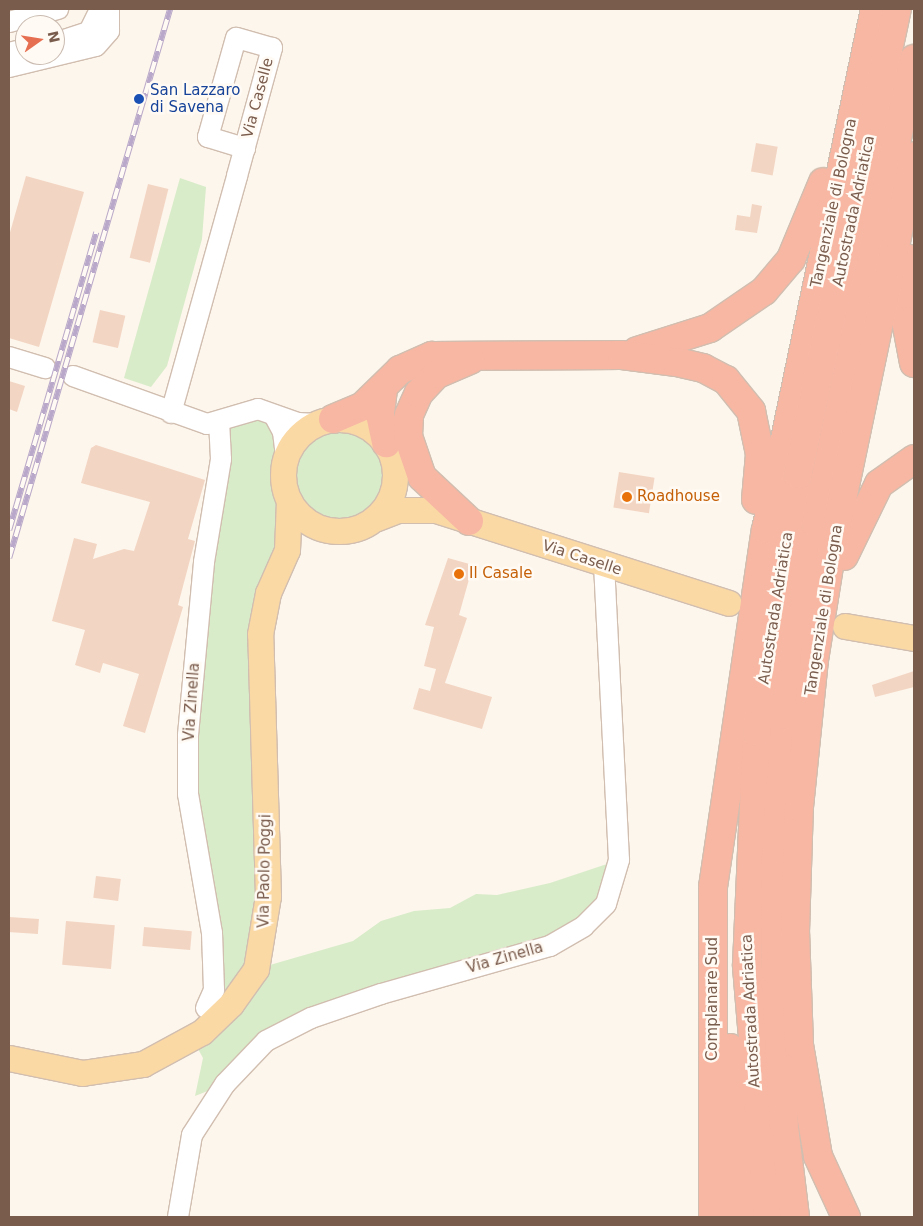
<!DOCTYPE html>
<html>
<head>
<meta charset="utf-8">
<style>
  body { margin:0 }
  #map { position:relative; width:923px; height:1226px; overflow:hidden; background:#fdf6ec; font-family:"DejaVu Sans",sans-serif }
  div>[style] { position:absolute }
  .green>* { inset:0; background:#d8ecc9 }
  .round { border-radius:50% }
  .building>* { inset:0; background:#f3d5c3; transform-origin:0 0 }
  .roads { filter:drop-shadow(1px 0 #d1beb0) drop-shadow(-1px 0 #d1beb0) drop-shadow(0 1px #d1beb0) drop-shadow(0 -1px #d1beb0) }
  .minor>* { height:20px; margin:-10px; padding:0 10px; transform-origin:10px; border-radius:10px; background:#fff }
  .major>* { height:25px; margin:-12.5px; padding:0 12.5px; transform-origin:12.5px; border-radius:12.5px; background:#fbd9a5 }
  .major>.ring { margin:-12.5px; padding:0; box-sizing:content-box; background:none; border:25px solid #fbd9a5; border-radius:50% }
  .highway>* { height:28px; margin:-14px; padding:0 14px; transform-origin:14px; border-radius:14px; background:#f7b7a3 }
  .rail>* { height:5.5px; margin-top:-2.75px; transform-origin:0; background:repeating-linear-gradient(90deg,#fffaf3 0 11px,#b9a8c9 0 22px); box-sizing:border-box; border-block:1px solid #b9a8c9 }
  .dots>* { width:14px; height:14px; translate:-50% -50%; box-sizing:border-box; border:2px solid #fffaf3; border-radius:50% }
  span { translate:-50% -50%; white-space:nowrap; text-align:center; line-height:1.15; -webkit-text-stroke:5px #fffaf3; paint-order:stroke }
  .transit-label { font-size:15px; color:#164399 }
  .left { translate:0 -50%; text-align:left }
  .street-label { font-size:15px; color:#7a5c4d }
  .food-label { font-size:15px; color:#c56008 }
  .frame { position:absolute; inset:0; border:10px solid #7a5c4d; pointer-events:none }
  .north { position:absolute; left:15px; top:15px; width:50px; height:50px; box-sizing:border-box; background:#fffaf3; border:1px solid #cabbb1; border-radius:50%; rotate:77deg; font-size:14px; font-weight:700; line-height:20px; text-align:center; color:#7a5c4d }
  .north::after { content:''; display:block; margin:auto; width:18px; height:22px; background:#e76f51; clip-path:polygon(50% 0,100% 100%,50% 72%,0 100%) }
</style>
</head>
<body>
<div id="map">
  <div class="green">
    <div style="clip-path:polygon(180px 178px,206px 187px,202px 239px,167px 366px,151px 387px,124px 378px)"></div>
    <div style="clip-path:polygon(267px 412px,286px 458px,274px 577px,256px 969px,353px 941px,381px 921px,414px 911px,450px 908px,476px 894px,497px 895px,550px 883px,619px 860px,584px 926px,311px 1018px,225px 1084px,195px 1096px,203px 1058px,198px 1049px,214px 990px,188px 794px,219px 424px)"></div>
    <div class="round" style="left:294px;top:430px;width:90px;height:90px"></div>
  </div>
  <div class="building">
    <div style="left:756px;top:143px;width:22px;height:29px;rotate:10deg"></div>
    <div style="clip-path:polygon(26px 176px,84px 192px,39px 347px,9px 338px,9px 236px)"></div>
    <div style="left:148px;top:184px;width:21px;height:76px;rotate:14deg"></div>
    <div style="clip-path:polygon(752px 204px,762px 206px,757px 233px,735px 230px,737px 215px,750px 217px)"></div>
    <div style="left:100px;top:310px;width:26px;height:33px;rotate:13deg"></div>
    <div style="clip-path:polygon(9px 381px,25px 386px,17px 412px,9px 409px)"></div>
    <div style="clip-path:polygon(96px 445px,205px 480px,188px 539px,195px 541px,178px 605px,183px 607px,145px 733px,123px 726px,139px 674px,103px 663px,100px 673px,75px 665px,85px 630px,52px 621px,74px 538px,97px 544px,93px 559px,124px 549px,134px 551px,150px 502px,81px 483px,91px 448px)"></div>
    <div style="left:619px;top:472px;width:36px;height:36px;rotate:9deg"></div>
    <div style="clip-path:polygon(448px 558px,473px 565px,459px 615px,467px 618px,445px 683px,492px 697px,482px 729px,413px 709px,419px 688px,430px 691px,436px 669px,424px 666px,434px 627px,425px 625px)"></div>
    <div style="clip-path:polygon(914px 671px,914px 687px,875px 697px,872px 685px)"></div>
    <div style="left:96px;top:876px;width:25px;height:22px;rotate:7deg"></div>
    <div style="left:9px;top:917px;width:30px;height:15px;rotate:4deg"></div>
    <div style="left:66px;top:921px;width:49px;height:44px;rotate:5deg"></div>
    <div style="left:144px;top:927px;width:48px;height:19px;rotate:5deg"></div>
  </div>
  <div class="roads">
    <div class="minor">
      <div style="left:9px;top:22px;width:51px;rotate:-14.9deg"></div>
      <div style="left:55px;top:43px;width:36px;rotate:-18deg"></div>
      <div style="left:89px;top:32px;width:25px;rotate:-64deg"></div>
      <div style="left:9px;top:53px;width:16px;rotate:-14deg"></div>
      <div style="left:9px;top:67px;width:89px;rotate:-13.6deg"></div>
      <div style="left:96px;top:46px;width:20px;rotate:-49deg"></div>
      <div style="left:109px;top:31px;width:22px;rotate:-90deg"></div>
      <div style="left:9px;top:357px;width:38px;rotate:17deg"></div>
      <div style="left:73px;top:376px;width:142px;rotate:19.7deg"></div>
      <div style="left:207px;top:424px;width:53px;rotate:-16.4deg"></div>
      <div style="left:258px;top:409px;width:42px;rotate:19.3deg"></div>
      <div style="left:298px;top:423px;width:19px;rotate:3deg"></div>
      <div style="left:171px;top:413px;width:246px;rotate:-74.4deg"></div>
      <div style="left:237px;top:176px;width:133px;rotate:-74.7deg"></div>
      <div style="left:272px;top:48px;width:37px;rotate:-164deg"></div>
      <div style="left:236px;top:38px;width:103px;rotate:105.8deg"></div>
      <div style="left:208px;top:137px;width:39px;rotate:17deg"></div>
      <div style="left:274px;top:415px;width:19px;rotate:62deg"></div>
      <div style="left:283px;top:432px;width:26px;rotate:83deg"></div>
      <div style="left:206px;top:1008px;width:20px;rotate:-66deg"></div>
      <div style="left:214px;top:990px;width:57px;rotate:-92deg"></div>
      <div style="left:212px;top:933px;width:141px;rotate:-99.8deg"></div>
      <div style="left:188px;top:794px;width:59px;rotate:-90deg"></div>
      <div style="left:188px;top:735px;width:174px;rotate:-84.7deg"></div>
      <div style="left:204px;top:562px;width:104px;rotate:-80.6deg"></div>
      <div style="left:221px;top:459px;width:35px;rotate:-93deg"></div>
      <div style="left:178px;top:1217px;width:83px;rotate:-80.3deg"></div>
      <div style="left:192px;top:1135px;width:61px;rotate:-57.1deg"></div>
      <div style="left:225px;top:1084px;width:59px;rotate:-46.4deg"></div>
      <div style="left:266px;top:1041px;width:51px;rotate:-27.1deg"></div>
      <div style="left:311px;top:1018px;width:74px;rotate:-18.9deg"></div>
      <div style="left:381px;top:994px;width:176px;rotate:-15.9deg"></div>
      <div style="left:550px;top:946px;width:39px;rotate:-30deg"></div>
      <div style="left:584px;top:926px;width:31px;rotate:-45deg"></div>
      <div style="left:606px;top:904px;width:46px;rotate:-73.5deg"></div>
      <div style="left:619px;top:860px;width:295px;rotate:-92.9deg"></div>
    </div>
    <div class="major">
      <div class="ring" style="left:283px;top:419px;width:87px;height:87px"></div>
      <div style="left:377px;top:518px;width:22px;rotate:-21deg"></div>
      <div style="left:398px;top:510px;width:38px"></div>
      <div style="left:436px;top:510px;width:307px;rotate:17.6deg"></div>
      <div style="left:845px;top:626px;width:70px;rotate:9.9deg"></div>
      <div style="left:9px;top:1058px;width:75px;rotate:11.6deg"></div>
      <div style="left:82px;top:1073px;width:62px;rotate:-8.4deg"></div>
      <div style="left:143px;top:1064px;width:67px;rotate:-28.5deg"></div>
      <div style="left:202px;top:1032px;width:40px;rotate:-44deg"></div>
      <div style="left:231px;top:1004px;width:43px;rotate:-54.5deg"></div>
      <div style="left:256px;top:969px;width:74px;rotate:-80.7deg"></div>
      <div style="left:268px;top:896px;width:262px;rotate:-91.7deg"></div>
      <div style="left:260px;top:634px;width:42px;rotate:-79deg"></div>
      <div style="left:268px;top:593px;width:47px;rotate:-66.2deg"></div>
      <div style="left:287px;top:550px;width:49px;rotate:-87.7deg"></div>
    </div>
    <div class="highway">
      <div style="left:906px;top:258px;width:63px;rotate:90deg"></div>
      <div style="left:906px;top:321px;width:43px;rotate:79.2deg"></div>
      <div style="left:637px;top:351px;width:77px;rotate:-17.5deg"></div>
      <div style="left:710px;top:328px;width:65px;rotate:-34.4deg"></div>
      <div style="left:764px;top:291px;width:42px;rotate:-49.8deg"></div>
      <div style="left:791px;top:259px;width:83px;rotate:-67.4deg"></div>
      <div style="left:383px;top:389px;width:25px;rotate:97deg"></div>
      <div style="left:380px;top:414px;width:30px;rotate:78deg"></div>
      <div style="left:333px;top:419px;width:33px;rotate:-23deg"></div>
      <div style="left:363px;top:406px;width:52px;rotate:-44.2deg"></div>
      <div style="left:400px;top:370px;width:35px;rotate:-24deg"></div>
      <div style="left:432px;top:356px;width:190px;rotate:-0.3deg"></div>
      <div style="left:622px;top:355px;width:55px;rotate:7.3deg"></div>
      <div style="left:677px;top:362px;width:27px;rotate:13deg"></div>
      <div style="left:703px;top:368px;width:26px;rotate:28deg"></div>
      <div style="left:726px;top:380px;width:40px;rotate:51deg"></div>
      <div style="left:751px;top:411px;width:44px;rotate:78.2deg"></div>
      <div style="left:760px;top:454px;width:46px;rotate:95deg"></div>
      <div style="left:469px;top:521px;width:64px;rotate:-136.9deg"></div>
      <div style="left:422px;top:477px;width:43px;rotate:-108.9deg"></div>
      <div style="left:408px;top:436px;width:21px;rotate:-87deg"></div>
      <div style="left:409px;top:415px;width:24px;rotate:-66deg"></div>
      <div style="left:419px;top:393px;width:26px;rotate:-47deg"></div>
      <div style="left:437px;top:374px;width:36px;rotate:-23deg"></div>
      <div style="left:844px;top:556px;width:80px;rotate:-64.1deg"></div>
      <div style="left:879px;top:484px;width:43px;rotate:-35.5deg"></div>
      <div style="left:730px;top:1048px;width:169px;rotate:86.3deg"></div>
      <div style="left:713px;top:1217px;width:330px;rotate:-90deg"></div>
      <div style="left:713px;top:887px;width:361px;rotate:-81.6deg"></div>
      <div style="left:766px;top:530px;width:532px;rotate:-78.18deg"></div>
      <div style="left:768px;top:1217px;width:253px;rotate:-94.8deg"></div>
      <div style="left:747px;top:965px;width:233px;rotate:-87.5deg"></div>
      <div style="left:757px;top:732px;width:261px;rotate:-81deg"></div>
      <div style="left:798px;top:474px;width:475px;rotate:-78deg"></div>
      <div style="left:795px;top:1217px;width:92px;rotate:-96.9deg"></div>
      <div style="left:784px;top:1126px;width:155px;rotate:-93.3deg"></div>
      <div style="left:775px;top:971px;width:123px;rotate:-89.5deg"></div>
      <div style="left:776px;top:848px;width:133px;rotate:-85.7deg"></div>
      <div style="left:786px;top:715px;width:194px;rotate:-81.1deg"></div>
      <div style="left:816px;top:523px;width:474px;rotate:-78.1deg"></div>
      <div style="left:846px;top:1217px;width:67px;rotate:-114.7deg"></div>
      <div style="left:818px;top:1156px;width:113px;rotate:-99.7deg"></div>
      <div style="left:799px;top:1045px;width:113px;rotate:-92deg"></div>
      <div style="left:795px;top:932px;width:125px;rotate:-88.2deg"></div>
      <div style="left:799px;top:807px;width:148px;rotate:-84.2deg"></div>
      <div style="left:814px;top:660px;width:113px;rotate:-80.9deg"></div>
      <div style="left:832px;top:548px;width:400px;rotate:-78.2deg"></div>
    </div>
  </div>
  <div class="rail">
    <div style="left:9px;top:530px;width:310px;rotate:-73.7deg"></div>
    <div style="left:9px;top:558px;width:572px;rotate:-73.66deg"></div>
  </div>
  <div class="dots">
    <div style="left:139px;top:99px;background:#1a4fb4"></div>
    <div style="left:627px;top:497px;background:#e8710a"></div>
    <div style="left:459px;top:574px;background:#e8710a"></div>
  </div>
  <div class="transit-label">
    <span class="left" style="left:150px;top:99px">San Lazzaro<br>di Savena</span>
  </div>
  <div class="street-label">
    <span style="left:258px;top:98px;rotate:-75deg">Via Caselle</span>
    <span style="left:834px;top:203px;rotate:-78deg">Tangenziale di Bologna</span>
    <span style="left:854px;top:211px;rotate:-78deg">Autostrada Adriatica</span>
    <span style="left:582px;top:558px;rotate:18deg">Via Caselle</span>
    <span style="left:776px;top:608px;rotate:-81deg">Autostrada Adriatica</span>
    <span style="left:824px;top:610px;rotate:-81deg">Tangenziale di Bologna</span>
    <span style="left:192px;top:702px;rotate:-86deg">Via Zinella</span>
    <span style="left:265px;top:871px;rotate:-89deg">Via Paolo Poggi</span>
    <span style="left:505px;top:958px;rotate:-16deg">Via Zinella</span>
    <span style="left:713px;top:999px;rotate:-90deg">Complanare Sud</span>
    <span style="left:751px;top:1011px;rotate:-93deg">Autostrada Adriatica</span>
  </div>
  <div class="food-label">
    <span class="left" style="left:637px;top:497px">Roadhouse</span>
    <span class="left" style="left:469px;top:574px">Il Casale</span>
  </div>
  <div class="frame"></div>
  <div class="north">N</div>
</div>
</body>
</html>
